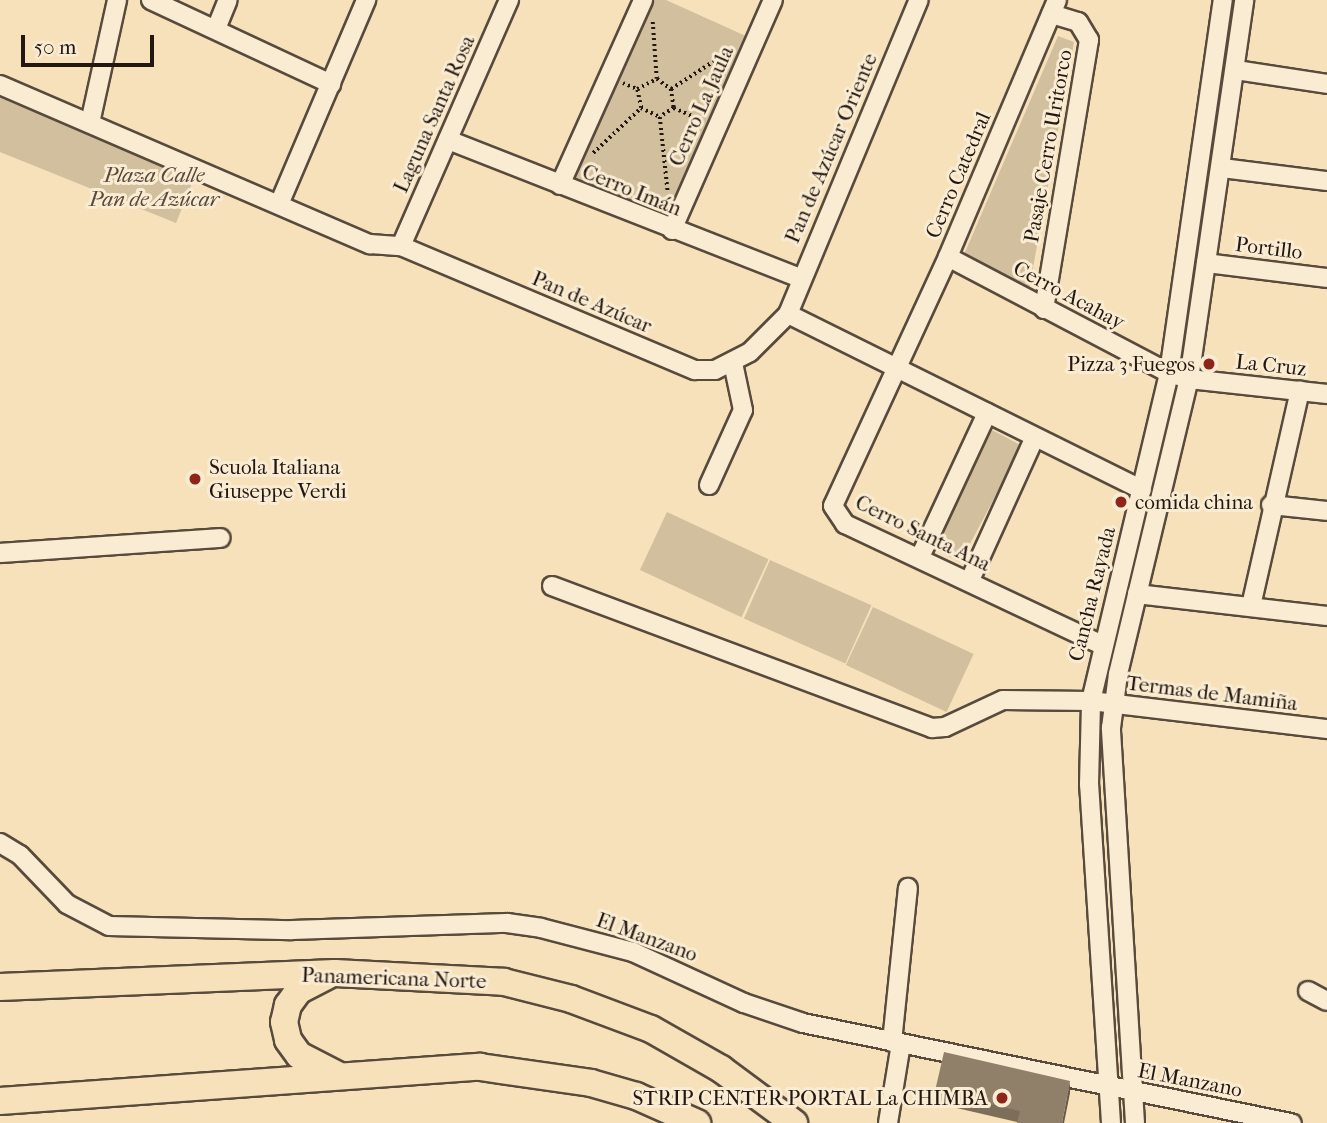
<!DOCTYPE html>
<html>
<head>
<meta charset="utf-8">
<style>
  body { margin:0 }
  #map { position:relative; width:1327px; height:1123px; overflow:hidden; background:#f6e1ba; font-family:"IM FELL French Canon",serif }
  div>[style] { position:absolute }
  .green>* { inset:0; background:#d2bf9d; transform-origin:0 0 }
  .path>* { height:3.5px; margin-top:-1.75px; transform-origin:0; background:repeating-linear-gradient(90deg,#231712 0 2px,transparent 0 5.5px) }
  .roads { filter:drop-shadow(2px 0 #584a3c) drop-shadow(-2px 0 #584a3c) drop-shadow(0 2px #584a3c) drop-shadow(0 -2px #584a3c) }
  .minor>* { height:18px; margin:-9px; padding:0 9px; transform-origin:9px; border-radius:9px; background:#f9ecd2 }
  .highway>* { height:26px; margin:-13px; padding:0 13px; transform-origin:13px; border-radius:13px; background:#f6e1ba }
  .wall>* { inset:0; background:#7d6e5a }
  .shaded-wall>* { inset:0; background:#665a4a }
  .building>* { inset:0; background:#918069 }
  .dots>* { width:19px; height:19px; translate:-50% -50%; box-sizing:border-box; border:4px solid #f9ecd2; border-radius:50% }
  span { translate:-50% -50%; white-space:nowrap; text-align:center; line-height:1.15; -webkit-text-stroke:6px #f9ecd2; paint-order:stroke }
  .street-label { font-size:21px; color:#231712 }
  .park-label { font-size:21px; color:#58493c; font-style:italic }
  .poi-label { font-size:21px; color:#231712 }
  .right { translate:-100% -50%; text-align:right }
  .left { translate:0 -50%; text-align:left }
  .scale { position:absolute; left:21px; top:35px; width:133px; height:32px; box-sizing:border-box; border:4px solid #231712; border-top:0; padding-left:9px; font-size:21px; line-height:24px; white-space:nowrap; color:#231712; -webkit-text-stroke:5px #f9ecd2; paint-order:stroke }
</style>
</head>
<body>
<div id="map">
  <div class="green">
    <div style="clip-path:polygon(652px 0,666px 0,748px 37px,667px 220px,571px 181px)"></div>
    <div style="clip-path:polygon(1058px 36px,1074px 42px,1029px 290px,963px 257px)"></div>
    <div style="left:0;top:98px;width:210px;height:50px;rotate:22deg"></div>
    <div style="left:992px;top:430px;width:34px;height:132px;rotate:28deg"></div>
    <div style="left:667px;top:512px;width:112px;height:64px;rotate:25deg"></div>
    <div style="left:770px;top:560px;width:111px;height:64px;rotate:24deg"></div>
    <div style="left:873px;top:607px;width:111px;height:64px;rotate:25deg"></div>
  </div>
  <div class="path">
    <div style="left:653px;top:22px;width:57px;rotate:86deg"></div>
    <div style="left:623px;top:83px;width:15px;rotate:23deg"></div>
    <div style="left:671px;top:89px;width:72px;rotate:-33deg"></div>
    <div style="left:641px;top:108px;width:19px;rotate:-102deg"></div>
    <div style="left:637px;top:89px;width:22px;rotate:-27deg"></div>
    <div style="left:657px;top:79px;width:17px;rotate:36deg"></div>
    <div style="left:671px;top:89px;width:19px;rotate:81deg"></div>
    <div style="left:674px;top:108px;width:17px;rotate:147deg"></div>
    <div style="left:674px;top:108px;width:30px;rotate:24deg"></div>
    <div style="left:593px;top:153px;width:66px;rotate:-43.2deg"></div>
    <div style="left:641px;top:108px;width:21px;rotate:25deg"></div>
    <div style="left:660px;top:117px;width:76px;rotate:84deg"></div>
  </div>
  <div class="roads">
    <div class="minor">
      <div style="left:151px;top:0;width:199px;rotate:25deg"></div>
      <div style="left:1057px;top:0;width:279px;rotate:113deg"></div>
      <div style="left:948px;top:257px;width:274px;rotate:114.8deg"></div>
      <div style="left:833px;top:506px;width:22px;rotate:56deg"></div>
      <div style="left:845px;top:524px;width:284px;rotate:25.2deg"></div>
      <div style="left:216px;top:29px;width:31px;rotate:-68deg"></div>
      <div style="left:1236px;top:70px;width:92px;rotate:8.7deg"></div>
      <div style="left:0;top:85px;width:403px;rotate:23.3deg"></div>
      <div style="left:370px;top:244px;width:31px;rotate:4deg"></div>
      <div style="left:401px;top:246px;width:319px;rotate:22.9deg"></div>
      <div style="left:695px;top:370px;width:20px"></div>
      <div style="left:715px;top:370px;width:39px;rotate:-27deg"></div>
      <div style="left:750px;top:352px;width:54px;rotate:-45deg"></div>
      <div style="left:788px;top:314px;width:340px;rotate:-67.4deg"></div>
      <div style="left:90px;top:123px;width:126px;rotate:-77.6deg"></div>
      <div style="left:448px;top:140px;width:379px;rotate:21.4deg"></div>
      <div style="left:1222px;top:168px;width:106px;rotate:7.1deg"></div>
      <div style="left:560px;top:185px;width:203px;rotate:-65.8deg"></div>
      <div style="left:280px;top:202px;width:220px;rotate:-66.9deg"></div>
      <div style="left:672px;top:230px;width:251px;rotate:-66.3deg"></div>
      <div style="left:401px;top:246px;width:269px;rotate:-66.3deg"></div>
      <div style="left:948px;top:257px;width:250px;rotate:27.7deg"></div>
      <div style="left:1169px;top:373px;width:21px;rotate:17deg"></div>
      <div style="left:1189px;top:379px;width:139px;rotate:6.2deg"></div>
      <div style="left:1206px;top:263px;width:122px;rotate:7.1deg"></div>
      <div style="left:1044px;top:309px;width:273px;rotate:-80.5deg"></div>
      <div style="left:1089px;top:40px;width:21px;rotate:-121deg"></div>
      <div style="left:1078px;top:22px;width:28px;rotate:-163deg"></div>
      <div style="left:788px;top:314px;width:395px;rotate:26.4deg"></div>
      <div style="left:709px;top:485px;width:82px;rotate:-65.6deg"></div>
      <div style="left:743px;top:410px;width:48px;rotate:-102deg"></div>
      <div style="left:1271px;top:505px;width:56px;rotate:6.1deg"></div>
      <div style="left:0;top:553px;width:221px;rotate:-3.9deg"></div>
      <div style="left:920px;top:557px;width:159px;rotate:-65deg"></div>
      <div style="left:970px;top:580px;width:155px;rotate:-65.6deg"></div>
      <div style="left:552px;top:586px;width:406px;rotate:20.5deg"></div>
      <div style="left:932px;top:728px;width:13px;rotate:-4deg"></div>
      <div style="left:945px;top:727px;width:64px;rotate:-25deg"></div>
      <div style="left:1003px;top:700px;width:88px;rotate:0.7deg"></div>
      <div style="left:1091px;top:701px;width:238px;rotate:6.8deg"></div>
      <div style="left:1137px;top:594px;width:191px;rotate:6.6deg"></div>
      <div style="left:1251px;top:606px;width:221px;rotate:-77.2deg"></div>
      <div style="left:0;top:843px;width:23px;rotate:31deg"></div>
      <div style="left:20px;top:855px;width:68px;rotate:46.2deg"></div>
      <div style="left:67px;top:904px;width:47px;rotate:27.6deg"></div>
      <div style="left:109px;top:926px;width:183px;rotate:1.3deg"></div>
      <div style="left:292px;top:930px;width:215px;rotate:-1.9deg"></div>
      <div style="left:507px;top:923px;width:34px;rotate:8deg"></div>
      <div style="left:541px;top:928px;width:95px;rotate:14.6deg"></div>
      <div style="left:633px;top:952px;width:122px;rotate:24.7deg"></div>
      <div style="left:744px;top:1003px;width:62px;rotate:18.7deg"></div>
      <div style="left:803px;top:1023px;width:499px;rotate:11.6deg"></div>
      <div style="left:1308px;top:991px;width:21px;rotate:28deg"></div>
      <div style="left:892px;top:1042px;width:155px;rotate:-84.1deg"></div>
      <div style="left:888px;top:1123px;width:80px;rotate:-80.7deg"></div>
      <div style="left:1111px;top:1123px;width:339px;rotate:-93.7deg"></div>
      <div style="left:1089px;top:785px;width:84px;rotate:-88.6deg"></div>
      <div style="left:1091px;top:701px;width:337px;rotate:-76.6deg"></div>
      <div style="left:1169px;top:373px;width:377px;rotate:-81.8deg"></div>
      <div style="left:1135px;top:1123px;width:396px;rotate:-93.5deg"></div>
      <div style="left:1111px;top:728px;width:54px;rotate:-82.6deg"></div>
      <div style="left:1118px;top:674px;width:303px;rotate:-76.5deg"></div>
      <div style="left:1189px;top:379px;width:383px;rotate:-81.7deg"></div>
    </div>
    <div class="highway">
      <div style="left:327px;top:976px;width:31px;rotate:153deg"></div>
      <div style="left:299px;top:990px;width:19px;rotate:126deg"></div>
      <div style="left:288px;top:1005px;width:17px;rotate:103deg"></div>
      <div style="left:284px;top:1022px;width:18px;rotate:77deg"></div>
      <div style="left:288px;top:1040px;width:19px;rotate:54deg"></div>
      <div style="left:299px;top:1055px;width:42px;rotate:27.2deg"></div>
      <div style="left:0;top:987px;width:335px;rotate:-2.4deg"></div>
      <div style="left:335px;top:973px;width:169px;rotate:3deg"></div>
      <div style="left:504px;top:982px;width:69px;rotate:14.2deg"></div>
      <div style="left:571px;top:999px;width:85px;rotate:20.6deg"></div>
      <div style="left:651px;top:1029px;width:81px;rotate:29.7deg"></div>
      <div style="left:721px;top:1069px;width:91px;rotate:36.5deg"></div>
      <div style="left:0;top:1101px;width:481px;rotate:-4.1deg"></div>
      <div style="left:480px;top:1067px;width:112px;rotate:8.2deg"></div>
      <div style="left:591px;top:1083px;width:47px;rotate:16.1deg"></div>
      <div style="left:636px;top:1096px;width:67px;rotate:23.9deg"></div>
    </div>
  </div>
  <div class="wall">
    <div style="clip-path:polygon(935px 1091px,1070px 1093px,1017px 1122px,935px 1103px)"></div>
  </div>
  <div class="shaded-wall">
    <div style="clip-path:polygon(1070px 1081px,1070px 1093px,1064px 1123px,1062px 1123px)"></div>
  </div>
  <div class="building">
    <div style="clip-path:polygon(944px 1052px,1070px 1081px,1062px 1123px,1017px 1123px,1020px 1111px,935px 1091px)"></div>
  </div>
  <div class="dots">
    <div style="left:1209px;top:364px;background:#8f2418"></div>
    <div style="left:195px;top:479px;background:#8f2418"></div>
    <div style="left:1121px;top:502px;background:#8f2418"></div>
    <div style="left:1002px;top:1098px;background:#8f2418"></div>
  </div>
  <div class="street-label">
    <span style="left:701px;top:106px;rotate:-66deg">Cerro La Jaula</span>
    <span style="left:434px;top:114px;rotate:-66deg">Laguna Santa Rosa</span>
    <span style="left:1048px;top:146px;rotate:-80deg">Pasaje Cerro Uritorco</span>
    <span style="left:831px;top:148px;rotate:-67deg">Pan de Azúcar Oriente</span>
    <span style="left:958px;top:175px;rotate:-67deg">Cerro Catedral</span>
    <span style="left:632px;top:190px;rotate:22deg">Cerro Imán</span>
    <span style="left:1269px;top:248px;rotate:7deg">Portillo</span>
    <span style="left:1069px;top:295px;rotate:28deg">Cerro Acahay</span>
    <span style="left:592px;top:302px;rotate:23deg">Pan de Azúcar</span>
    <span style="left:1271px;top:365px;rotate:6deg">La Cruz</span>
    <span style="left:923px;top:533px;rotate:26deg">Cerro Santa Ana</span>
    <span style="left:1092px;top:594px;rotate:-76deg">Cancha Rayada</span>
    <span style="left:1212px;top:693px;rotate:7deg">Termas de Mamiña</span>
    <span style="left:647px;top:937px;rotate:20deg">El Manzano</span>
    <span style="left:394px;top:978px;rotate:2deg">Panamericana Norte</span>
    <span style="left:1190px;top:1080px;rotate:11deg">El Manzano</span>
  </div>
  <div class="park-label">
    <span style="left:154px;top:187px">Plaza Calle<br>Pan de Azúcar</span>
  </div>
  <div class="poi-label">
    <span class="right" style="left:1195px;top:364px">Pizza 3 Fuegos</span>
    <span class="left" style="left:209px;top:479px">Scuola Italiana<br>Giuseppe Verdi</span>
    <span class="left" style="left:1135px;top:502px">comida china</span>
    <span class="right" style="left:988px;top:1098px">STRIP CENTER PORTAL La CHIMBA</span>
  </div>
  <div class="scale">50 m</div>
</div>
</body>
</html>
